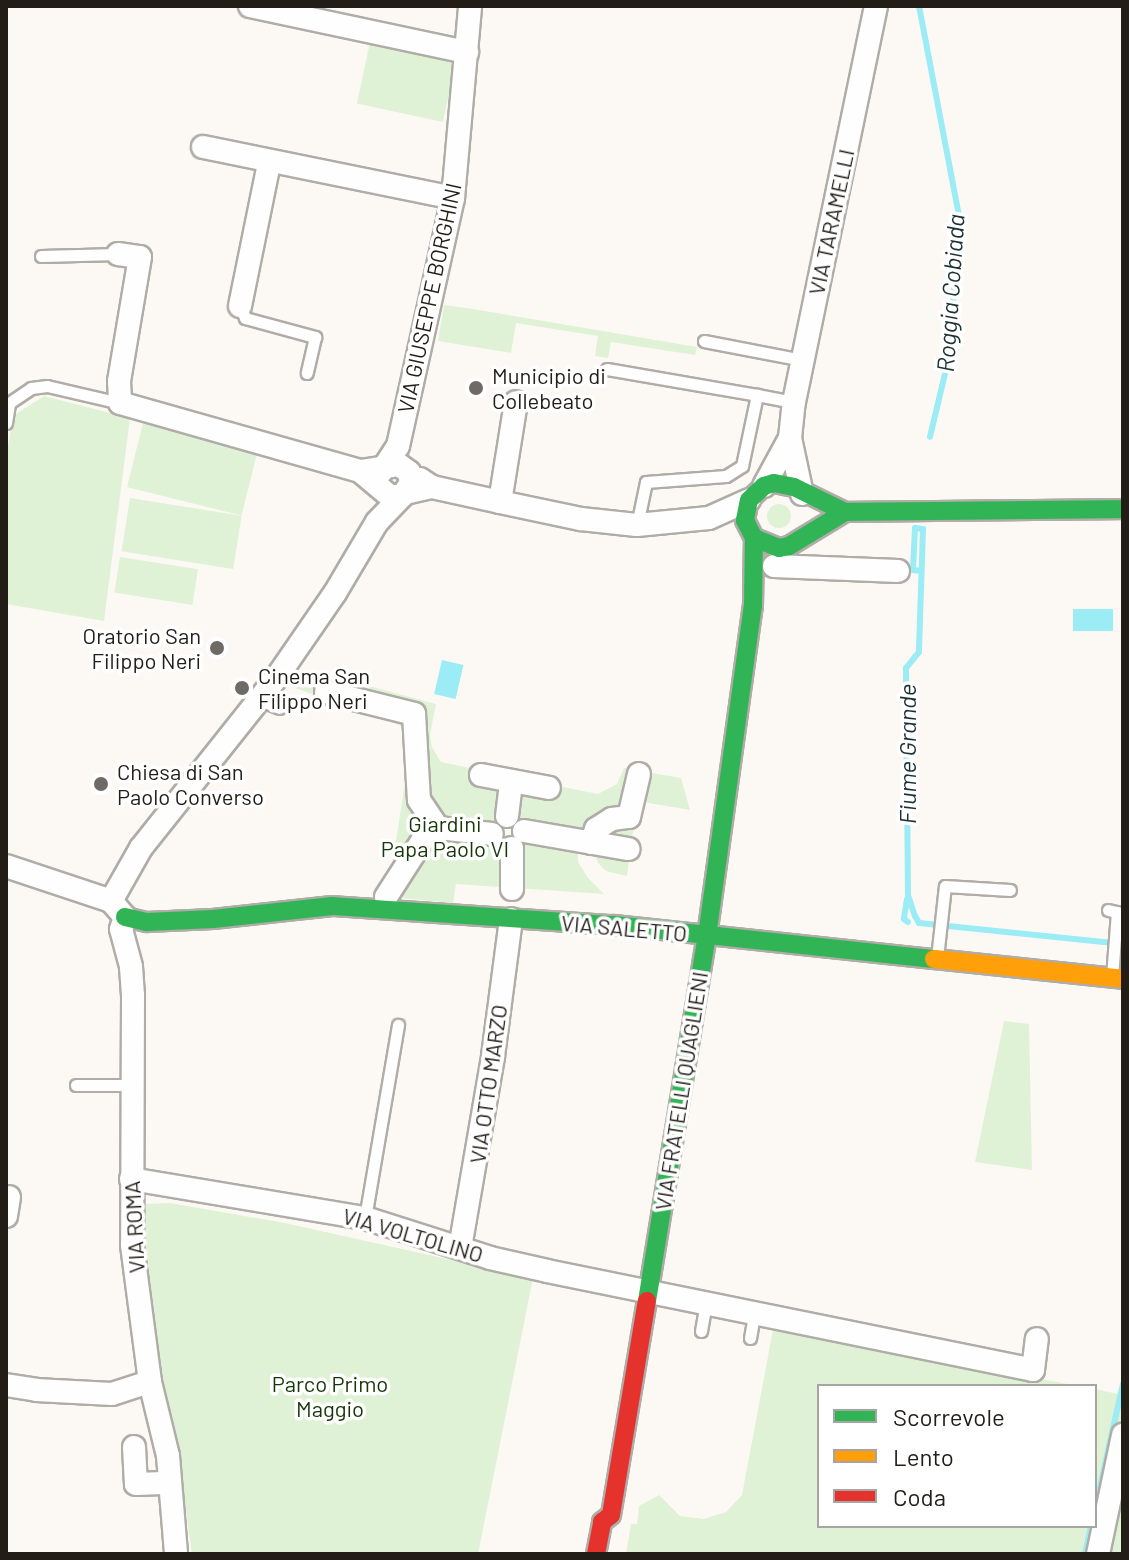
<!DOCTYPE html>
<html>
<head>
<meta charset="utf-8">
<style>
  body { margin:0 }
  #map { position:relative; width:1129px; height:1560px; overflow:hidden; background:#fcf9f5; font-family:Barlow,sans-serif }
  div>[style] { position:absolute }
  .green>* { inset:0; background:#dff2d5; transform-origin:0 0 }
  .round { border-radius:50% }
  .water>* { inset:0; background:#9becf5; transform-origin:0 0 }
  .stream>* { height:6px; margin:-3px; padding:0 3px; transform-origin:3px; border-radius:3px; background:#9becf5 }
  .roads { filter:drop-shadow(2px 0 #b0aca7) drop-shadow(-2px 0 #b0aca7) drop-shadow(0 2px #b0aca7) drop-shadow(0 -2px #b0aca7) }
  .lane>* { height:11px; margin:-5.5px; padding:0 5.5px; transform-origin:5.5px; border-radius:5.5px; background:#fffefe }
  .street>* { height:22px; margin:-11px; padding:0 11px; transform-origin:11px; border-radius:11px; background:#fffefe }
  .fast>* { height:18px; margin:-9px; padding:0 9px; transform-origin:9px; border-radius:9px; background:#30b455 }
  .slow>* { height:18px; margin:-9px; padding:0 9px; transform-origin:9px; border-radius:9px; background:#ff9f0a }
  .jam>* { height:18px; margin:-9px; padding:0 9px; transform-origin:9px; border-radius:9px; background:#e5322d }
  .dots>* { width:22px; height:22px; translate:-50% -50%; box-sizing:border-box; border:4px solid #fff; border-radius:50% }
  span { translate:-50% -50%; white-space:nowrap; text-align:center; line-height:1.15; -webkit-text-stroke:7px #fff; paint-order:stroke }
  .street-label { font-size:22px; color:#221d17 }
  .poi-label { font-size:22px; color:#221d17 }
  .left { translate:0 -50%; text-align:left }
  .right { translate:-100% -50%; text-align:right }
  .park-label { font-size:22px; color:#173708 }
  .water-label { font-size:24px; color:#1c3134; font-style:italic }
  .frame { position:absolute; inset:0; border:8px solid #221d17; pointer-events:none }
  .legend { position:absolute; left:817px; top:1384px; width:280px; height:144px; box-sizing:border-box; background:#fff; border:2px solid #a7a5a2; margin:0; padding:10px 14px; list-style:none; font-size:24px; color:#221d17 }
  .legend li { display:flex; align-items:center; gap:16px; height:40px }
  .legend b { width:40px; border:2px solid #a7a5a2 }
</style>
</head>
<body>
<div id="map">
  <div class="green">
    <div style="left:370px;top:42px;width:88px;height:63px;rotate:12deg"></div>
    <div style="clip-path:polygon(444px 305px,473px 309px,697px 347px,695px 355px,611px 342px,608px 358px,595px 356px,598px 336px,516px 323px,511px 353px,438px 341px)"></div>
    <div style="clip-path:polygon(44px 396px,130px 418px,104px 621px,6px 604px,6px 459px,13px 416px)"></div>
    <div style="left:143px;top:423px;width:118px;height:66px;rotate:14deg"></div>
    <div style="left:130px;top:498px;width:113px;height:54px;rotate:9deg"></div>
    <div class="round" style="left:767px;top:504px;width:24px;height:24px"></div>
    <div style="left:120px;top:557px;width:79px;height:36px;rotate:9deg"></div>
    <div style="clip-path:polygon(evenodd,300px 678px,319px 684px,369px 686px,436px 704px,430px 735px,432px 747px,441px 762px,598px 794px,617px 784px,624px 768px,681px 778px,690px 810px,637px 801px,627px 876px,606px 871px,598px 863px,591px 845px,578px 844px,578px 862px,588px 878px,604px 894px,456px 884px,453px 903px,391px 897px,390px 880px,413px 730px,295px 688px,300px 678px,517px 818px,521px 822px,523px 840px,503px 847px,499px 845px,494px 824px,498px 820px,517px 818px)"></div>
    <div style="clip-path:polygon(1004px 1021px,1029px 1024px,1032px 1170px,975px 1162px)"></div>
    <div style="clip-path:polygon(170px 1203px,285px 1223px,533px 1278px,478px 1554px,192px 1554px,176px 1439px,149px 1329px,143px 1204px)"></div>
    <div style="clip-path:polygon(773px 1330px,1078px 1386px,819px 1386px,819px 1526px,1095px 1526px,1095px 1389px,1123px 1395px,1123px 1554px,626px 1554px,631px 1524px,637px 1524px,639px 1506px,659px 1495px,680px 1516px,704px 1519px,726px 1512px,742px 1495px)"></div>
  </div>
  <div class="water">
    <div style="left:1073px;top:609px;width:40px;height:22px"></div>
    <div style="left:442px;top:660px;width:22px;height:35px;rotate:13deg"></div>
  </div>
  <div class="stream">
    <div style="left:919px;top:6px;width:213px;rotate:79.2deg"></div>
    <div style="left:959px;top:215px;width:142px;rotate:94deg"></div>
    <div style="left:949px;top:357px;width:82px;rotate:103.4deg"></div>
    <div style="left:921px;top:571px;width:8px;rotate:-173deg"></div>
    <div style="left:913px;top:570px;width:42px;rotate:-87.3deg"></div>
    <div style="left:915px;top:528px;width:8px;rotate:7deg"></div>
    <div style="left:923px;top:529px;width:123px;rotate:91.9deg"></div>
    <div style="left:919px;top:652px;width:21px;rotate:129deg"></div>
    <div style="left:906px;top:668px;width:227px;rotate:89.5deg"></div>
    <div style="left:908px;top:895px;width:22px;rotate:72deg"></div>
    <div style="left:915px;top:916px;width:8px;rotate:60deg"></div>
    <div style="left:919px;top:923px;width:205px;rotate:5.9deg"></div>
    <div style="left:907px;top:899px;width:20px;rotate:99deg"></div>
    <div style="left:904px;top:919px;width:5px;rotate:37deg"></div>
    <div style="left:1095px;top:1509px;width:128px;rotate:-77.4deg"></div>
    <div style="left:1085px;top:1554px;width:29px;rotate:-78deg"></div>
  </div>
  <div class="roads">
    <div class="lane">
      <div style="left:41px;top:256px;width:77px;rotate:-1.5deg"></div>
      <div style="left:240px;top:306px;width:13px;rotate:67deg"></div>
      <div style="left:245px;top:318px;width:73px;rotate:15.2deg"></div>
      <div style="left:315px;top:337px;width:37px;rotate:103deg"></div>
      <div style="left:704px;top:341px;width:101px;rotate:10.9deg"></div>
      <div style="left:607px;top:369px;width:152px;rotate:9.8deg"></div>
      <div style="left:6px;top:423px;width:20px;rotate:-81deg"></div>
      <div style="left:9px;top:403px;width:27px;rotate:-34deg"></div>
      <div style="left:31px;top:388px;width:16px;rotate:-7deg"></div>
      <div style="left:47px;top:386px;width:75px;rotate:13.1deg"></div>
      <div style="left:637px;top:525px;width:44px;rotate:-78.2deg"></div>
      <div style="left:646px;top:482px;width:80px;rotate:-4.3deg"></div>
      <div style="left:726px;top:476px;width:19px;rotate:-32deg"></div>
      <div style="left:742px;top:466px;width:73px;rotate:-78.1deg"></div>
      <div style="left:757px;top:395px;width:38px;rotate:11deg"></div>
      <div style="left:257px;top:699px;width:24px;rotate:22deg"></div>
      <div style="left:1108px;top:910px;width:9px;rotate:13deg"></div>
      <div style="left:1117px;top:912px;width:65px;rotate:94.4deg"></div>
      <div style="left:937px;top:958px;width:72px;rotate:-83.7deg"></div>
      <div style="left:945px;top:886px;width:65px;rotate:3.5deg"></div>
      <div style="left:76px;top:1085px;width:56px"></div>
      <div style="left:365px;top:1218px;width:196px;rotate:-80.3deg"></div>
      <div style="left:701px;top:1331px;width:28px;rotate:-80deg"></div>
      <div style="left:750px;top:1338px;width:27px;rotate:-80deg"></div>
    </div>
    <div class="street">
      <div style="left:250px;top:6px;width:222px;rotate:12deg"></div>
      <div style="left:203px;top:147px;width:255px;rotate:11.5deg"></div>
      <div style="left:118px;top:254px;width:22px;rotate:8deg"></div>
      <div style="left:140px;top:257px;width:126px;rotate:99.6deg"></div>
      <div style="left:119px;top:381px;width:22px;rotate:87deg"></div>
      <div style="left:120px;top:403px;width:249px;rotate:15.8deg"></div>
      <div style="left:360px;top:471px;width:39px;rotate:40deg"></div>
      <div style="left:390px;top:496px;width:12px"></div>
      <div style="left:402px;top:496px;width:16px;rotate:-55deg"></div>
      <div style="left:411px;top:483px;width:11px;rotate:-100deg"></div>
      <div style="left:409px;top:472px;width:12px;rotate:-145deg"></div>
      <div style="left:399px;top:465px;width:39px;rotate:171deg"></div>
      <div style="left:240px;top:306px;width:146px;rotate:-78.5deg"></div>
      <div style="left:381px;top:472px;width:31px;rotate:-57deg"></div>
      <div style="left:398px;top:446px;width:254px;rotate:-77.5deg"></div>
      <div style="left:453px;top:198px;width:193px;rotate:-84.9deg"></div>
      <div style="left:420px;top:479px;width:14px;rotate:34deg"></div>
      <div style="left:432px;top:487px;width:70px;rotate:12.4deg"></div>
      <div style="left:500px;top:502px;width:83px;rotate:11.9deg"></div>
      <div style="left:581px;top:519px;width:56px;rotate:6.1deg"></div>
      <div style="left:637px;top:525px;width:72px;rotate:-5.6deg"></div>
      <div style="left:709px;top:518px;width:44px;rotate:-24.2deg"></div>
      <div style="left:764px;top:486px;width:55px;rotate:-61.6deg"></div>
      <div style="left:802px;top:494px;width:57px;rotate:-102.1deg"></div>
      <div style="left:790px;top:438px;width:36px;rotate:-84deg"></div>
      <div style="left:794px;top:402px;width:404px;rotate:-78.3deg"></div>
      <div style="left:500px;top:502px;width:101px;rotate:-80.9deg"></div>
      <div style="left:774px;top:566px;width:124px;rotate:2.3deg"></div>
      <div style="left:326px;top:692px;width:91px;rotate:14deg"></div>
      <div style="left:414px;top:714px;width:86px;rotate:86.7deg"></div>
      <div style="left:419px;top:800px;width:34px;rotate:56deg"></div>
      <div style="left:438px;top:828px;width:54px;rotate:6.3deg"></div>
      <div style="left:481px;top:775px;width:69px;rotate:10.8deg"></div>
      <div style="left:507px;top:816px;width:35px;rotate:-83deg"></div>
      <div style="left:524px;top:831px;width:106px;rotate:9.8deg"></div>
      <div style="left:591px;top:843px;width:15px;rotate:-70deg"></div>
      <div style="left:596px;top:829px;width:19px;rotate:-32deg"></div>
      <div style="left:612px;top:819px;width:17px;rotate:-7deg"></div>
      <div style="left:629px;top:817px;width:44px;rotate:-76.9deg"></div>
      <div style="left:512px;top:848px;width:41px;rotate:90deg"></div>
      <div style="left:6px;top:866px;width:111px;rotate:18.4deg"></div>
      <div style="left:111px;top:901px;width:21px;rotate:49deg"></div>
      <div style="left:125px;top:917px;width:13px;rotate:108deg"></div>
      <div style="left:121px;top:929px;width:39px;rotate:75deg"></div>
      <div style="left:131px;top:967px;width:28px;rotate:86deg"></div>
      <div style="left:133px;top:995px;width:250px;rotate:90.2deg"></div>
      <div style="left:132px;top:1245px;width:138px;rotate:82.5deg"></div>
      <div style="left:150px;top:1382px;width:76px;rotate:76.3deg"></div>
      <div style="left:168px;top:1456px;width:98px;rotate:85.3deg"></div>
      <div style="left:386px;top:897px;width:70px;rotate:-57.2deg"></div>
      <div style="left:424px;top:838px;width:17px;rotate:-36deg"></div>
      <div style="left:111px;top:901px;width:61px;rotate:-60.5deg"></div>
      <div style="left:141px;top:848px;width:218px;rotate:-51.5deg"></div>
      <div style="left:277px;top:677px;width:102px;rotate:-55.4deg"></div>
      <div style="left:335px;top:593px;width:82px;rotate:-59.4deg"></div>
      <div style="left:377px;top:522px;width:40px;rotate:-46deg"></div>
      <div style="left:405px;top:493px;width:28px;rotate:-13deg"></div>
      <div style="left:131px;top:1179px;width:237px;rotate:9.5deg"></div>
      <div style="left:365px;top:1218px;width:131px;rotate:17.7deg"></div>
      <div style="left:490px;top:1258px;width:58px;rotate:12.8deg"></div>
      <div style="left:547px;top:1271px;width:496px;rotate:11.5deg"></div>
      <div style="left:1033px;top:1370px;width:31px;rotate:-83deg"></div>
      <div style="left:6px;top:1216px;width:19px;rotate:-81deg"></div>
      <div style="left:460px;top:1248px;width:195px;rotate:-80.2deg"></div>
      <div style="left:493px;top:1056px;width:138px;rotate:-82.5deg"></div>
      <div style="left:6px;top:1385px;width:30px;rotate:9deg"></div>
      <div style="left:36px;top:1390px;width:76px;rotate:3deg"></div>
      <div style="left:112px;top:1394px;width:40px;rotate:-18deg"></div>
      <div style="left:134px;top:1447px;width:37px;rotate:87deg"></div>
      <div style="left:136px;top:1484px;width:34px;rotate:-2deg"></div>
      <div style="left:1098px;top:1554px;width:122px;rotate:-78.1deg"></div>
    </div>
    <div class="fast">
      <div style="left:845px;top:512px;width:66px;rotate:148.7deg"></div>
      <div style="left:789px;top:546px;width:10px;rotate:169deg"></div>
      <div style="left:779px;top:548px;width:27px;rotate:-158deg"></div>
      <div style="left:754px;top:538px;width:20px;rotate:-117deg"></div>
      <div style="left:745px;top:520px;width:20px;rotate:-79deg"></div>
      <div style="left:749px;top:500px;width:21px;rotate:-43deg"></div>
      <div style="left:764px;top:486px;width:10px;rotate:-17deg"></div>
      <div style="left:774px;top:483px;width:20px;rotate:11deg"></div>
      <div style="left:794px;top:487px;width:57px;rotate:26.1deg"></div>
      <div style="left:845px;top:512px;width:278px;rotate:-0.6deg"></div>
      <div style="left:125px;top:917px;width:23px;rotate:13deg"></div>
      <div style="left:147px;top:922px;width:66px;rotate:-2.6deg"></div>
      <div style="left:213px;top:919px;width:120px;rotate:-6.2deg"></div>
      <div style="left:332px;top:906px;width:283px;rotate:3.9deg"></div>
      <div style="left:614px;top:925px;width:322px;rotate:6.1deg"></div>
      <div style="left:647px;top:1301px;width:370px;rotate:-80.7deg"></div>
      <div style="left:707px;top:936px;width:333px;rotate:-82.1deg"></div>
      <div style="left:753px;top:606px;width:68px;rotate:-89.2deg"></div>
    </div>
    <div class="slow">
      <div style="left:934px;top:959px;width:190px;rotate:6deg"></div>
    </div>
    <div class="jam">
      <div style="left:596px;top:1554px;width:33px;rotate:-79deg"></div>
      <div style="left:602px;top:1522px;width:11px;rotate:-38deg"></div>
      <div style="left:611px;top:1515px;width:217px;rotate:-80.5deg"></div>
    </div>
  </div>
  <div class="dots">
    <div style="left:476px;top:388px;background:#6e6a65"></div>
    <div style="left:217px;top:648px;background:#6e6a65"></div>
    <div style="left:242px;top:688px;background:#6e6a65"></div>
    <div style="left:101px;top:784px;background:#6e6a65"></div>
  </div>
  <div class="street-label">
    <span style="left:831px;top:222px;rotate:-78deg">VIA TARAMELLI</span>
    <span style="left:429px;top:298px;rotate:-78deg">VIA GIUSEPPE BORGHINI</span>
    <span style="left:624px;top:928px;rotate:5deg">VIA SALETTO</span>
    <span style="left:488px;top:1084px;rotate:-82deg">VIA OTTO MARZO</span>
    <span style="left:681px;top:1091px;rotate:-81deg">VIA FRATELLI QUAGLIENI</span>
    <span style="left:134px;top:1227px;rotate:-93deg">VIA ROMA</span>
    <span style="left:413px;top:1235px;rotate:16deg">VIA VOLTOLINO</span>
  </div>
  <div class="poi-label">
    <span class="left" style="left:492px;top:388px">Municipio di<br>Collebeato</span>
    <span class="right" style="left:201px;top:648px">Oratorio San<br>Filippo Neri</span>
    <span class="left" style="left:258px;top:688px">Cinema San<br>Filippo Neri</span>
    <span class="left" style="left:117px;top:784px">Chiesa di San<br>Paolo Converso</span>
  </div>
  <div class="park-label">
    <span style="left:445px;top:836px">Giardini<br>Papa Paolo VI</span>
    <span style="left:330px;top:1396px">Parco Primo<br>Maggio</span>
  </div>
  <div class="water-label">
    <span style="left:950px;top:293px;rotate:-86deg">Roggia Cobiada</span>
    <span style="left:907px;top:754px;rotate:-90deg">Fiume Grande</span>
  </div>
  <div class="frame"></div>
  <ul class="legend">
  <li><b style="height:10px;background:#30b455"></b>Scorrevole</li>
  <li><b style="height:10px;background:#ff9f0a"></b>Lento</li>
  <li><b style="height:10px;background:#e5322d"></b>Coda</li>
  </ul>
</div>
</body>
</html>
